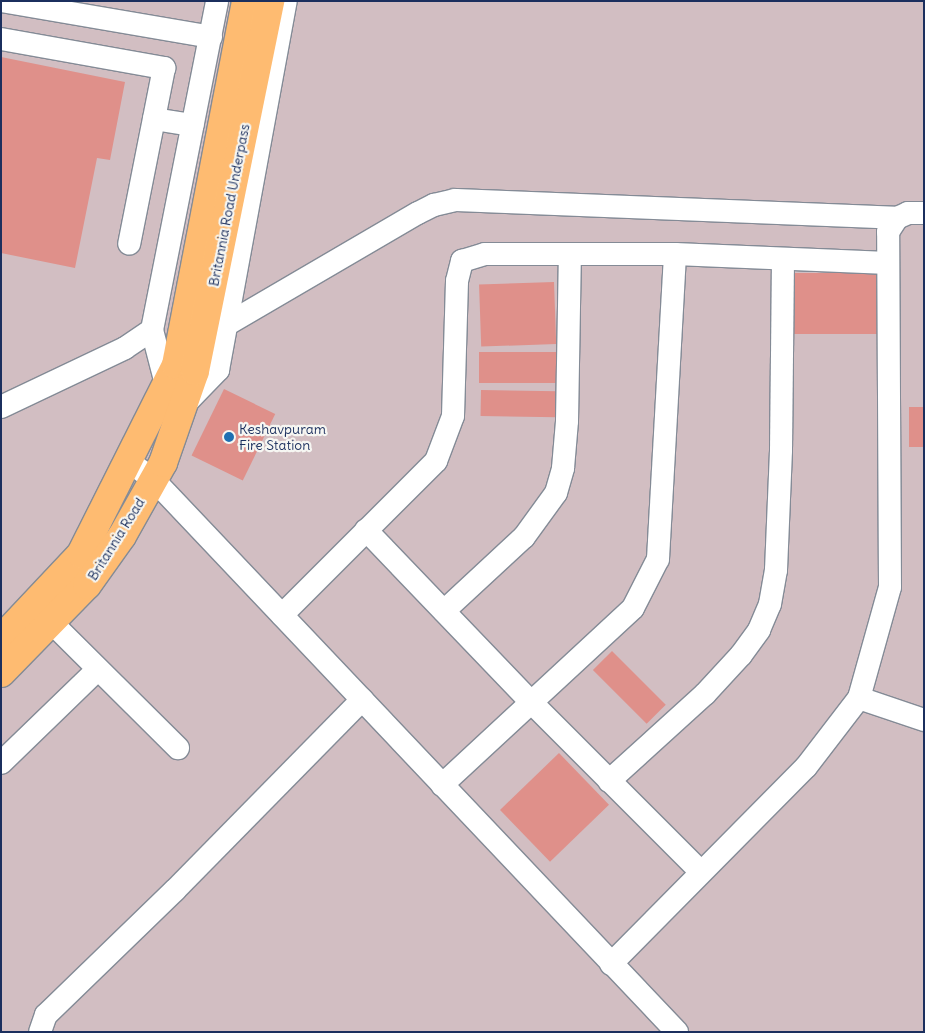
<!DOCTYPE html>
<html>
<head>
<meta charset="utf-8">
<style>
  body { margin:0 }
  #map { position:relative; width:925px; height:1033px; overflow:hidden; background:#eee7ce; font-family:Delius,sans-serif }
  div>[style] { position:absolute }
  .industrial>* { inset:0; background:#d2bec2; transform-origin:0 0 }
  .building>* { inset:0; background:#df908a; transform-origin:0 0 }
  .roads { filter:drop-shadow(1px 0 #848b96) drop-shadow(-1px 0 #848b96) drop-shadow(0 1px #848b96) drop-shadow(0 -1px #848b96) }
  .minor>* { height:22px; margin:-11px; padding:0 11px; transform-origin:11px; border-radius:11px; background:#fff }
  .major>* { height:28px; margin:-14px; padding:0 14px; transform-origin:14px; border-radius:14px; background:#febb71 }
  .dots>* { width:14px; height:14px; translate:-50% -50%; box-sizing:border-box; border:2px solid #f6f6f2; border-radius:50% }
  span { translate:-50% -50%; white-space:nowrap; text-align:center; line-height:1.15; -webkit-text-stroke:4.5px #f6f6f2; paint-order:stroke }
  .street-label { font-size:14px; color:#1b2f5e }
  .poi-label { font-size:14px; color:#1b2f5e }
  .left { translate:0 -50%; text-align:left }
  .frame { position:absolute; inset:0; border:2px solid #1b2f5e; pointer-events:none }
</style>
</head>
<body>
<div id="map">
  <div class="industrial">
    <div style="left:1px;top:1px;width:923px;height:1031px"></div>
  </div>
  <div class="building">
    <div style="clip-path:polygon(1px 57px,125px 82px,110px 160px,97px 158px,75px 268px,1px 253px)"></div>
    <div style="left:790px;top:273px;width:88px;height:61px"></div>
    <div style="left:554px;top:282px;width:62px;height:75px;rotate:88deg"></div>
    <div style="left:479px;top:352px;width:77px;height:31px"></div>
    <div style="left:224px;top:389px;width:57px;height:74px;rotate:26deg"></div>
    <div style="left:481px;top:390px;width:77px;height:26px;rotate:1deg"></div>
    <div style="left:909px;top:407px;width:15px;height:40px"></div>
    <div style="left:612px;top:651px;width:76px;height:27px;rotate:45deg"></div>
    <div style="left:559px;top:753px;width:72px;height:82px;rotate:46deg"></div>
  </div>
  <div class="roads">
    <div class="minor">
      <div style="left:1px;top:1px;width:213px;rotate:9.7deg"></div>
      <div style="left:1px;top:39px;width:166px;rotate:10.1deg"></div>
      <div style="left:164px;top:68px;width:179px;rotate:101.2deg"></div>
      <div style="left:154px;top:119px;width:39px;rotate:9deg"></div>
      <div style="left:226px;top:325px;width:222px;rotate:-30.3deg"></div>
      <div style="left:418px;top:213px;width:18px;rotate:-27deg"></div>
      <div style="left:434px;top:205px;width:22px;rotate:-13deg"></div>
      <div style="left:455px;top:200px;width:442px;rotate:2.3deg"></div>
      <div style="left:152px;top:330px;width:335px;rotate:-78.8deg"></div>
      <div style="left:184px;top:405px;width:49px;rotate:-45.8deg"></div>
      <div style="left:218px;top:370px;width:375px;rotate:-79.6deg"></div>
      <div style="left:1px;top:407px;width:137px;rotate:-25.4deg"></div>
      <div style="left:125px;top:348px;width:32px;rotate:-34deg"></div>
      <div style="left:152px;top:330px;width:60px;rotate:75.5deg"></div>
      <div style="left:128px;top:461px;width:31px;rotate:36deg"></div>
      <div style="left:153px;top:479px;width:762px;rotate:46.54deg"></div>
      <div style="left:366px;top:530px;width:238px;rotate:46.2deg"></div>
      <div style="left:531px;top:702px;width:240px;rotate:45deg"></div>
      <div style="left:444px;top:611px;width:109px;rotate:-42.8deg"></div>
      <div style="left:524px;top:537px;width:54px;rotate:-54deg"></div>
      <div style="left:556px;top:493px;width:26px;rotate:-74deg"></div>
      <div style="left:563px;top:468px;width:47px;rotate:-85.1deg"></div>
      <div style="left:567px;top:421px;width:167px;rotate:-89deg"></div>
      <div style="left:282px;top:615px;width:218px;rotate:-45deg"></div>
      <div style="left:436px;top:461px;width:48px;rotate:-69.3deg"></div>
      <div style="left:453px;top:416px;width:135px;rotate:-88.3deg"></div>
      <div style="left:457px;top:281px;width:21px;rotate:-76deg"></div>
      <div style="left:462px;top:261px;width:24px;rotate:-17deg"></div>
      <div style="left:485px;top:254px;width:190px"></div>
      <div style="left:675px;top:254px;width:213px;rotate:2.4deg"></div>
      <div style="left:51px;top:622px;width:179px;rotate:44.8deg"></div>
      <div style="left:859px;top:698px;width:69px;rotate:18.7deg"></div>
      <div style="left:1px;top:763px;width:135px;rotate:-44.1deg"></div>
      <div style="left:609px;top:781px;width:130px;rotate:-42.2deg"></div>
      <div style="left:705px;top:694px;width:53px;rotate:-47.3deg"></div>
      <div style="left:741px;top:655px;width:31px;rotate:-54deg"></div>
      <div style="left:759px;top:630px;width:28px;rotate:-67deg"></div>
      <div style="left:770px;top:604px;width:35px;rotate:-80deg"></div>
      <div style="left:776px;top:570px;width:120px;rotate:-87.6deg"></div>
      <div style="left:781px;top:450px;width:191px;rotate:-89.4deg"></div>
      <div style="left:442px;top:785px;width:260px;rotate:-42.8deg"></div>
      <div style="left:633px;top:608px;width:55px;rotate:-63deg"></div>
      <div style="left:658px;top:559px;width:305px;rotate:-86.8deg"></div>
      <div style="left:611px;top:964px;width:277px;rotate:-45.3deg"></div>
      <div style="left:806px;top:767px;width:87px;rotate:-52.5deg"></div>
      <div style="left:859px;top:698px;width:115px;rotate:-74.4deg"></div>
      <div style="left:890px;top:587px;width:355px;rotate:-90.3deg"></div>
      <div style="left:888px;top:232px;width:17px;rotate:-57deg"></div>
      <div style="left:897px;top:218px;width:12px;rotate:-24deg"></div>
      <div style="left:908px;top:213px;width:16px"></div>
      <div style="left:40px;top:1032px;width:18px;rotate:-71deg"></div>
      <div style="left:46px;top:1015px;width:180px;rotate:-44.1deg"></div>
      <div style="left:175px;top:890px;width:267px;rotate:-45.5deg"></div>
    </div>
    <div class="major">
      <div style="left:1px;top:639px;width:117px;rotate:-46.7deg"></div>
      <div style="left:81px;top:554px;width:212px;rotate:-63.3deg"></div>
      <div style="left:176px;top:365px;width:371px;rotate:-79.1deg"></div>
      <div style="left:1px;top:673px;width:123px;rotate:-45.7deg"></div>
      <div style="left:87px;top:585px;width:60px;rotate:-54.5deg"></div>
      <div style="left:122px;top:536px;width:84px;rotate:-60.7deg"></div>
      <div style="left:163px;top:463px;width:97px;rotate:-70.8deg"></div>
      <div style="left:195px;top:371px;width:378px;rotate:-78.5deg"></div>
    </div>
  </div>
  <div class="dots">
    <div style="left:229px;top:437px;background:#1f6fb2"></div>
  </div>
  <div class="street-label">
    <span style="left:229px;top:205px;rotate:-79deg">Britannia Road Underpass</span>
    <span style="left:116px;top:539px;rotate:-58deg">Britannia Road</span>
  </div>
  <div class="poi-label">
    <span class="left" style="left:239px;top:437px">Keshavpuram<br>Fire Station</span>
  </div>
  <div class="frame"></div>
</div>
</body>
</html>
